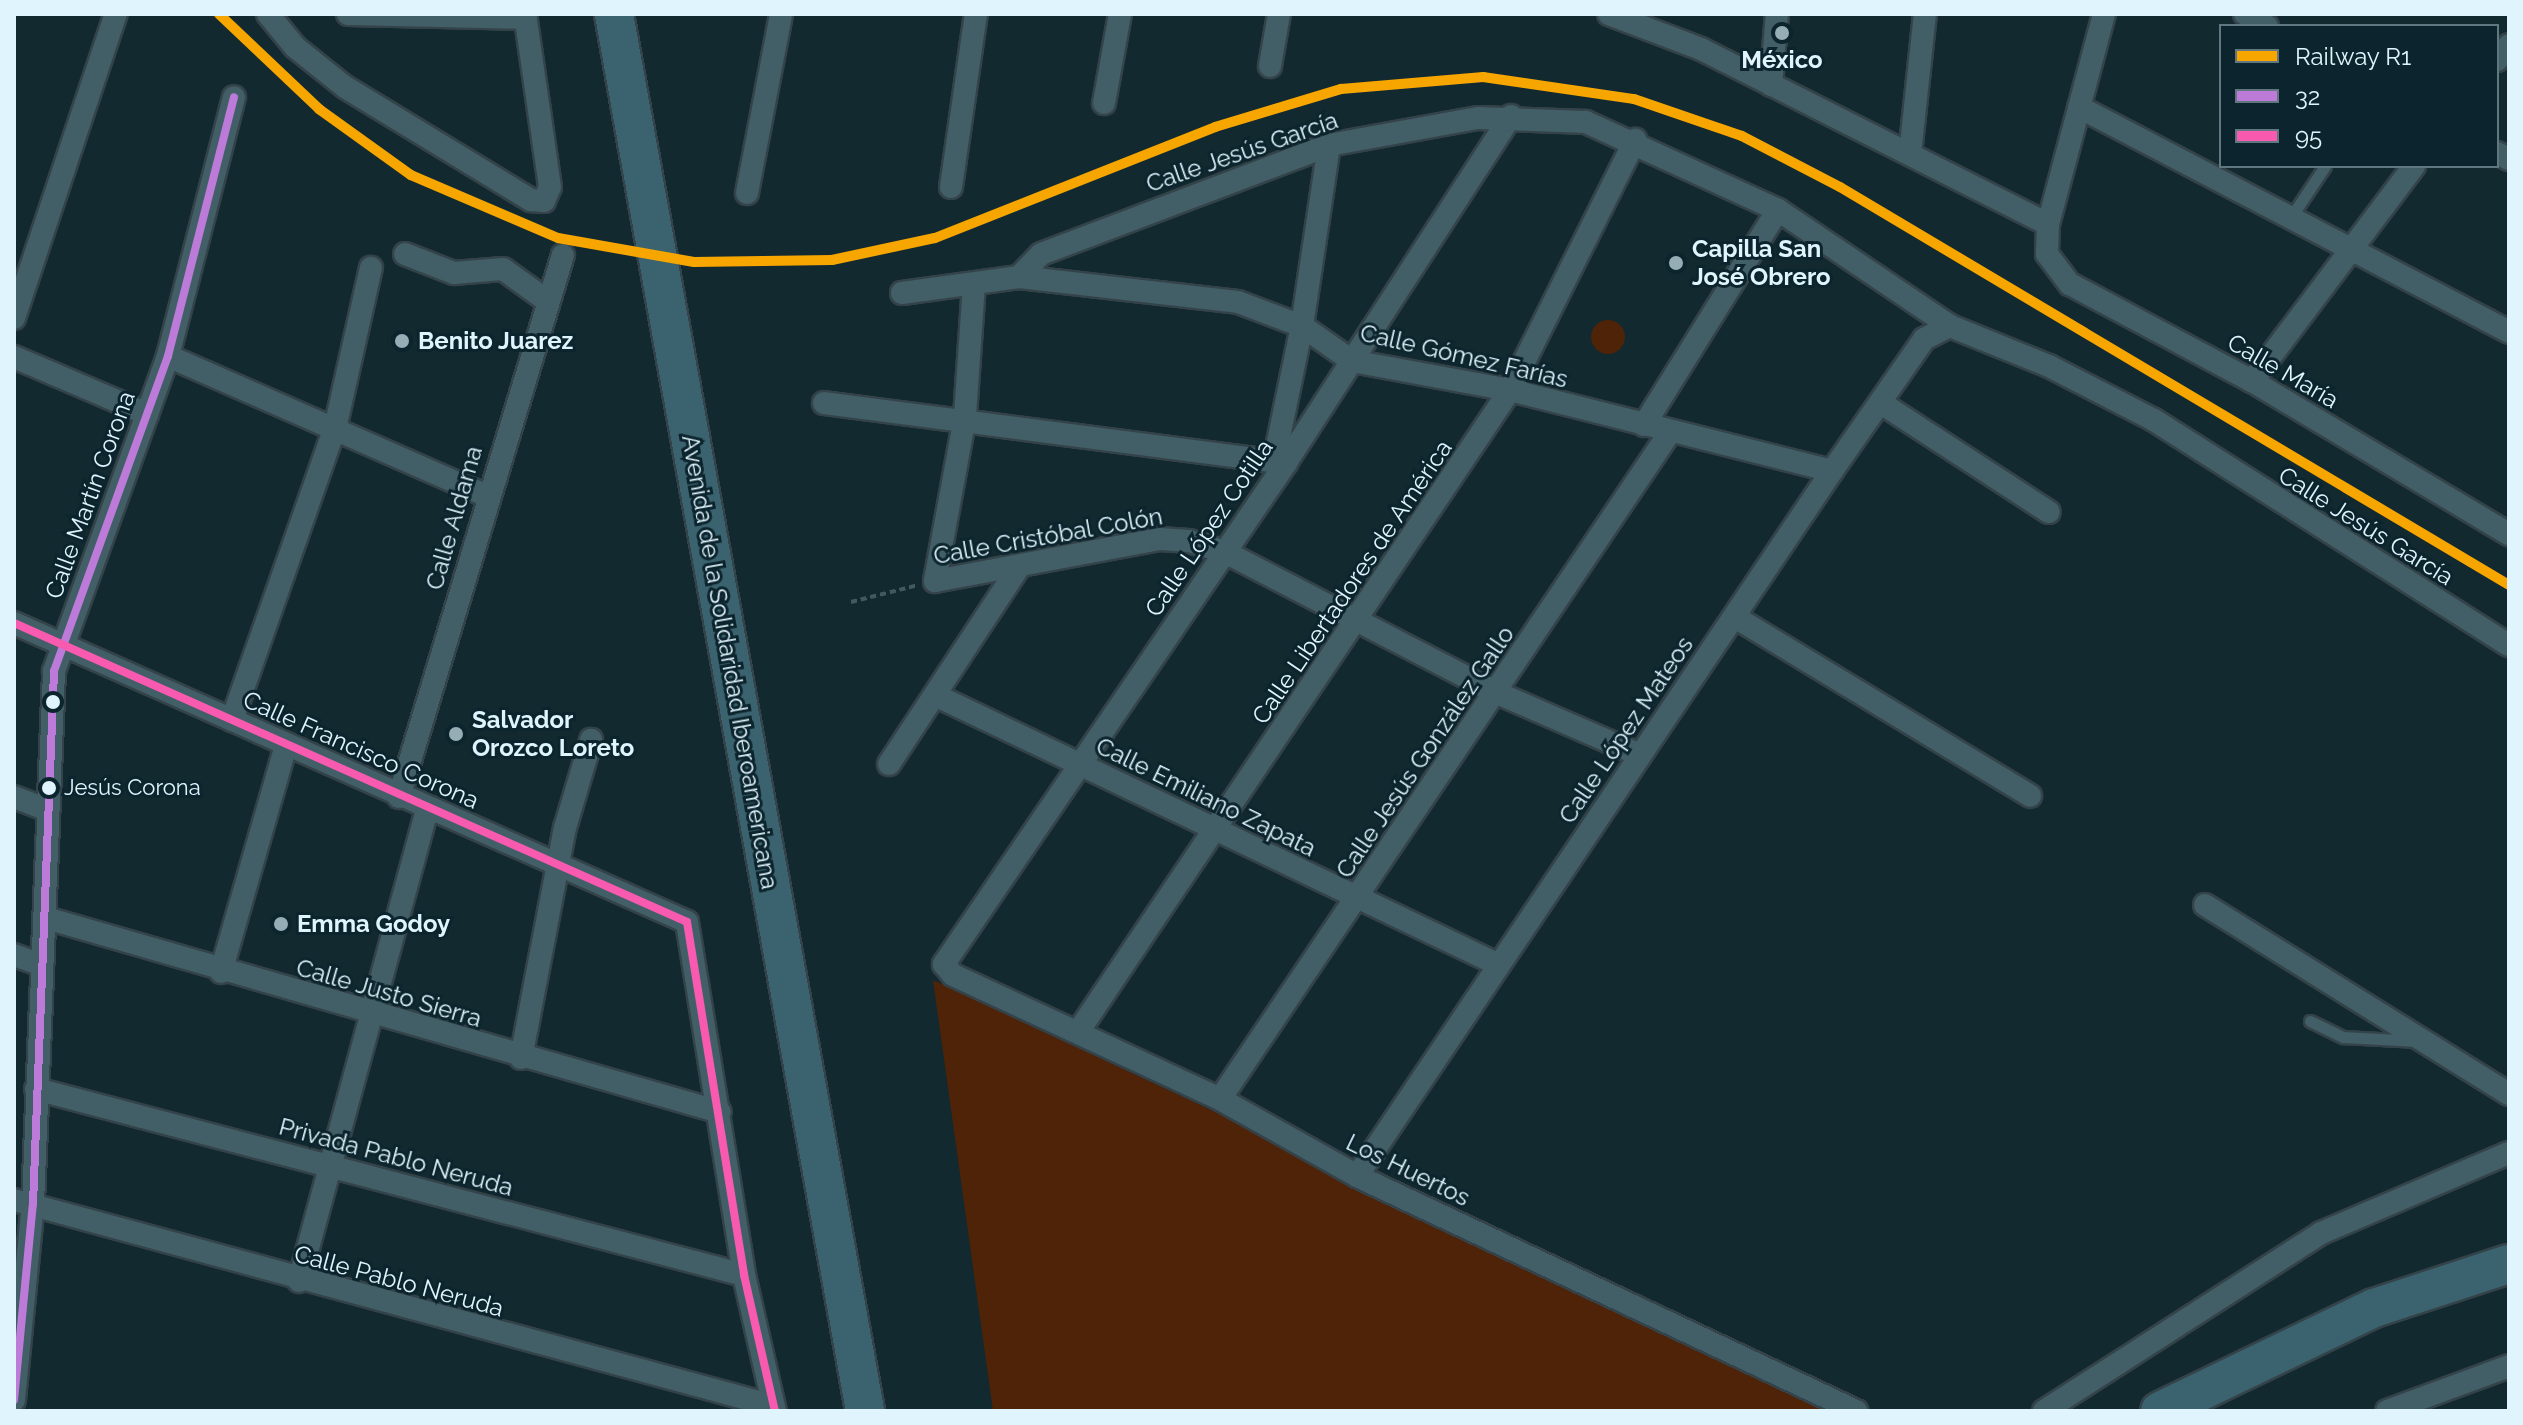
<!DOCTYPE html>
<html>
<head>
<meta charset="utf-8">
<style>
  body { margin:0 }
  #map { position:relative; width:2523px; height:1425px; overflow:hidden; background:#122930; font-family:Raleway,sans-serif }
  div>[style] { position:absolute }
  .green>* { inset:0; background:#4f2307 }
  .round { border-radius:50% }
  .path>* { height:4px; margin-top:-2px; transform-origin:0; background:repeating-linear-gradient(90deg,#425960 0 6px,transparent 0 10px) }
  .roads { filter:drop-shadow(2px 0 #344349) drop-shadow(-2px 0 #344349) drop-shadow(0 2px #344349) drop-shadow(0 -2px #344349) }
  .lane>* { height:11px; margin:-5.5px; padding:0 5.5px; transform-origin:5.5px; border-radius:5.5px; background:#425e67 }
  .street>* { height:22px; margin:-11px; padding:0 11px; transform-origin:11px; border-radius:11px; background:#425e67 }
  .highway>* { height:38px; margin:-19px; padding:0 19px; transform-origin:19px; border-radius:19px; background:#3b636f }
  .bus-1>* { height:8px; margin:-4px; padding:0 4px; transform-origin:4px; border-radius:4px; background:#bd7bd9 }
  .bus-2>* { height:8px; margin:-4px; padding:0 4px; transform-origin:4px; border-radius:4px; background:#f75aaf }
  .rail-1>* { height:10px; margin:-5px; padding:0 5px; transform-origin:5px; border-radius:5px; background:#f7a600 }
  .dots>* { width:22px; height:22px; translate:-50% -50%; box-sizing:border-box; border:4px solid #0c242d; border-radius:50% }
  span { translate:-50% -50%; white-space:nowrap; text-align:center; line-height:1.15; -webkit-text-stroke:6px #0c242d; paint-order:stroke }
  .bus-label { font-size:22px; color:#dff4fd }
  .left { translate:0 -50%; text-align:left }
  .poi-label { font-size:24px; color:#dff4fd; font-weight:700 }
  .street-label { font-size:24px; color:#dff4fd }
  .frame { position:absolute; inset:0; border:16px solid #dff4fd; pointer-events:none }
  .legend { position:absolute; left:2219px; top:24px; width:280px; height:144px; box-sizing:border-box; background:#0c242d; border:2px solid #607780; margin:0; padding:10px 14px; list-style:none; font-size:24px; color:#dff4fd }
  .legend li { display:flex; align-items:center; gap:16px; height:40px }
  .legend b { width:40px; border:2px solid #607780 }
</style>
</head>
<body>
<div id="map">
  <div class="green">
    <div class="round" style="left:1591px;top:320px;width:34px;height:34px"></div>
    <div style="clip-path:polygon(933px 980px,1855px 1411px,993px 1411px)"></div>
  </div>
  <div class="path">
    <div style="left:851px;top:602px;width:69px;rotate:-14.2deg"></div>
  </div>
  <div class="roads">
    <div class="lane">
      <div style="left:2289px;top:220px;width:65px;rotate:-56.3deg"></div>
      <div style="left:2310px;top:1021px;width:37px;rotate:26deg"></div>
      <div style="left:2343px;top:1037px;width:74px;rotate:3.1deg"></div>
    </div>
    <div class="street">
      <div style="left:268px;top:14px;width:43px;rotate:50.7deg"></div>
      <div style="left:295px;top:47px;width:64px;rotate:38.7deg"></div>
      <div style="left:345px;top:87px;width:218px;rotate:31.3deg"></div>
      <div style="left:531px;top:200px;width:13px;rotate:4deg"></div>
      <div style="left:544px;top:201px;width:15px;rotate:-67deg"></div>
      <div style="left:550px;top:187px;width:175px;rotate:-98.2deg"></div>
      <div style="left:348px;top:14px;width:178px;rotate:1.3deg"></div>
      <div style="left:1609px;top:14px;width:98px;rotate:20.8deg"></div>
      <div style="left:1701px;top:49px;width:389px;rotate:26.8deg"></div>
      <div style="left:2104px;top:14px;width:217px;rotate:104.9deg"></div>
      <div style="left:2048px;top:224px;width:30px;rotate:92deg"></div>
      <div style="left:2047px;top:254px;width:38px;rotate:53deg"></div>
      <div style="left:2070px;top:284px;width:206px;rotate:28.1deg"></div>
      <div style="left:2252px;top:381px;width:299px;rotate:30.8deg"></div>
      <div style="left:2245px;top:14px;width:25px;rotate:29deg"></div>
      <div style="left:2497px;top:60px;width:19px;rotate:-51deg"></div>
      <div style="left:1270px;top:66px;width:53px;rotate:-80.2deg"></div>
      <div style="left:1771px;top:85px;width:71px;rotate:-85.2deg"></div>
      <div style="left:1104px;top:103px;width:90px;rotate:-79.8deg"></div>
      <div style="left:2079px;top:107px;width:485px;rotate:27.6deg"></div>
      <div style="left:1511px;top:116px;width:414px;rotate:123deg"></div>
      <div style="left:1286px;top:463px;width:607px;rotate:124.32deg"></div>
      <div style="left:944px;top:964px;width:14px;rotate:51deg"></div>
      <div style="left:953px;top:975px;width:294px;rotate:24.9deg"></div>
      <div style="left:1220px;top:1099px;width:157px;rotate:29.3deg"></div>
      <div style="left:1357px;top:1176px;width:552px;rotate:25.22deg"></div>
      <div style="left:2497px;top:153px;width:13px;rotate:27deg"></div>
      <div style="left:1910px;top:154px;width:141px;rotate:-83.9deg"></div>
      <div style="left:951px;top:187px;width:175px;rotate:-81.8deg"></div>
      <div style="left:747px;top:193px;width:182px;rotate:-79.2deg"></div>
      <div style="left:405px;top:254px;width:53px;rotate:21.2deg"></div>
      <div style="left:454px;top:273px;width:49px;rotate:-4.7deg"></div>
      <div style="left:503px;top:269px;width:53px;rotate:35.8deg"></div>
      <div style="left:1019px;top:277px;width:32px;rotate:-46deg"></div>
      <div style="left:1041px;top:254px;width:308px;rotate:-20.7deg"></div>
      <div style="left:1329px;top:145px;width:151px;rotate:-10.3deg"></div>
      <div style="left:1478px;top:118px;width:108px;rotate:2.1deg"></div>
      <div style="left:1586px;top:122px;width:211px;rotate:24.6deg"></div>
      <div style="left:1778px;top:210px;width:207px;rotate:34deg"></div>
      <div style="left:1950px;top:326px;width:107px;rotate:22deg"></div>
      <div style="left:2049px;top:366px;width:118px;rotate:27.2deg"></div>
      <div style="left:2154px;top:420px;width:420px;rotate:32.4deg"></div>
      <div style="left:974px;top:284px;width:133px;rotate:93.9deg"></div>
      <div style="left:965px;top:417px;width:167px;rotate:100.4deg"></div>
      <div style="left:935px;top:581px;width:229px;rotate:-10.6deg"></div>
      <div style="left:1160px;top:539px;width:29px;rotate:4deg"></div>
      <div style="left:1189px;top:541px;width:38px;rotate:17deg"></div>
      <div style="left:1225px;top:552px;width:304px;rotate:27.4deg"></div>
      <div style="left:1495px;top:692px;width:158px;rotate:23.5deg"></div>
      <div style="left:902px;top:293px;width:118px;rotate:-7.8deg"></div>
      <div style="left:1019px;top:277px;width:220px;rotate:6.5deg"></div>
      <div style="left:1238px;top:302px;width:68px;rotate:20.6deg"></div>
      <div style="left:1302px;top:326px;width:61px;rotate:35deg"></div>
      <div style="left:1352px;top:361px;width:161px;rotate:10.4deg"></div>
      <div style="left:1510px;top:390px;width:332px;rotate:14.1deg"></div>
      <div style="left:14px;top:318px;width:321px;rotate:-71.5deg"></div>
      <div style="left:168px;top:356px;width:348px;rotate:23.7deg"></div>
      <div style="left:14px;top:357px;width:145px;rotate:23.2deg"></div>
      <div style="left:2252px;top:381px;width:269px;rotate:-53deg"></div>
      <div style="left:824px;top:403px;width:466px;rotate:7.4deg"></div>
      <div style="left:1881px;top:403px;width:200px;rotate:33deg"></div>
      <div style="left:1644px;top:425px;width:253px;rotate:-58.1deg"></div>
      <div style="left:1274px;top:461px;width:138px;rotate:-78.3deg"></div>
      <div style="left:1302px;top:326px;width:183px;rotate:-81.5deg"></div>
      <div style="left:1735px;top:617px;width:345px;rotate:31.2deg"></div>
      <div style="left:14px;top:623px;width:736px;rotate:23.95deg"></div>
      <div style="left:687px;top:922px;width:358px;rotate:80.8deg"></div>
      <div style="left:744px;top:1275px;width:139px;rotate:77.2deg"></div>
      <div style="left:935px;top:695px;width:625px;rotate:25.58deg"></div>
      <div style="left:232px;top:720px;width:314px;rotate:-70.6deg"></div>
      <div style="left:336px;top:424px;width:160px;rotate:-77.4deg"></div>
      <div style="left:889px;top:764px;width:236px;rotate:-56.6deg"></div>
      <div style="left:14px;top:797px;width:36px;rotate:21deg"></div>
      <div style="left:399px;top:797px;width:566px;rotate:-73.17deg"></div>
      <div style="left:2205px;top:905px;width:358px;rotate:31.9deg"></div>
      <div style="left:46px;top:918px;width:701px;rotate:16.06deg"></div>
      <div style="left:14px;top:955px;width:30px;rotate:20deg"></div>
      <div style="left:221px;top:972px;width:236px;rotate:-74deg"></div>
      <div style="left:1078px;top:1032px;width:774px;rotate:-56.06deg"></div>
      <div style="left:1510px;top:390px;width:280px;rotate:-63.4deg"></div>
      <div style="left:521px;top:1058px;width:234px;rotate:-79.2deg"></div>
      <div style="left:565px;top:828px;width:92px;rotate:-73.5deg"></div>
      <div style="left:36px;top:1089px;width:732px;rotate:14.72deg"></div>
      <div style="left:1220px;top:1099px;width:805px;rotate:-55.99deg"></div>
      <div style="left:1357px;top:1176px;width:850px;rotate:-56.03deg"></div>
      <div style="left:1832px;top:471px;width:161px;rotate:-55.1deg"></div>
      <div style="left:1924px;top:339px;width:29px;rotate:-27deg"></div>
      <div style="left:14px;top:1200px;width:786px;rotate:15.18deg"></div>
      <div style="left:299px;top:1281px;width:489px;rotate:-74.8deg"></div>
      <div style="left:14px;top:1400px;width:197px;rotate:-84.5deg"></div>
      <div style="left:33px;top:1204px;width:533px;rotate:-87.74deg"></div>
      <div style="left:54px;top:671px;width:335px;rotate:-70.1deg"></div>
      <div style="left:168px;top:356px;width:267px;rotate:-75.7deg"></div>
      <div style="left:2044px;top:1411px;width:329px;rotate:-32.7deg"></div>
      <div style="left:2321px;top:1233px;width:204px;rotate:-23.1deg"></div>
      <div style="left:2387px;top:1411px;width:130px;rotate:-20.2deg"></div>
    </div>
    <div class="highway">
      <div style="left:614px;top:14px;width:1419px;rotate:79.81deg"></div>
      <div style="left:2160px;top:1411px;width:237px;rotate:-25.7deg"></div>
      <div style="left:2374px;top:1308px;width:142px;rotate:-18.1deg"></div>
    </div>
  </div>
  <div class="bus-1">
    <div style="left:14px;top:1400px;width:197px;rotate:-84.5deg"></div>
    <div style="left:33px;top:1204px;width:533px;rotate:-87.74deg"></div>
    <div style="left:54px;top:671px;width:335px;rotate:-70.1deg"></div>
    <div style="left:168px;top:356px;width:267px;rotate:-75.7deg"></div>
  </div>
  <div class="bus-2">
    <div style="left:14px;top:623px;width:736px;rotate:23.95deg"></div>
    <div style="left:687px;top:922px;width:358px;rotate:80.8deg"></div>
    <div style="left:744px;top:1275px;width:139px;rotate:77.2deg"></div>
  </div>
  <div class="rail-1">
    <div style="left:219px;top:14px;width:138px;rotate:43.5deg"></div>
    <div style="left:319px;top:109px;width:113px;rotate:35.7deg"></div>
    <div style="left:411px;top:175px;width:160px;rotate:23.2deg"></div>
    <div style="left:558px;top:238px;width:138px;rotate:10deg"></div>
    <div style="left:694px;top:262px;width:138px;rotate:-0.8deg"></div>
    <div style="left:832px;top:260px;width:105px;rotate:-12.1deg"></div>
    <div style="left:935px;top:238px;width:301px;rotate:-21.6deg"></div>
    <div style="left:1215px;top:127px;width:132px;rotate:-16.8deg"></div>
    <div style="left:1341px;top:89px;width:143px;rotate:-4.8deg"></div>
    <div style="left:1483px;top:77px;width:153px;rotate:8.3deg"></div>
    <div style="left:1634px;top:99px;width:114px;rotate:18.9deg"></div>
    <div style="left:1742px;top:136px;width:110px;rotate:27.5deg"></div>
    <div style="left:1840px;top:187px;width:778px;rotate:30.75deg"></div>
  </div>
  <div class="dots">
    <div style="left:1782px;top:33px;background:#97adb5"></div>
    <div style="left:1676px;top:263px;background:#97adb5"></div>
    <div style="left:402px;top:341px;background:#97adb5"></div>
    <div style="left:53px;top:702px;background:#dff4fd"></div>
    <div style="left:456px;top:734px;background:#97adb5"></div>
    <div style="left:49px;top:788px;background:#dff4fd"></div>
    <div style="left:281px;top:924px;background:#97adb5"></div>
  </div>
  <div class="bus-label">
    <span class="left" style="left:64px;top:788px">Jesús Corona</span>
  </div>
  <div class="poi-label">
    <span style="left:1782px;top:60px">México</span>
    <span class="left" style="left:1692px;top:263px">Capilla San<br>José Obrero</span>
    <span class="left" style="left:418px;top:341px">Benito Juarez</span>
    <span class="left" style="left:472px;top:734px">Salvador<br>Orozco Loreto</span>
    <span class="left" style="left:297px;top:924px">Emma Godoy</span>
  </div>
  <div class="street-label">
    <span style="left:1242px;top:152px;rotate:-19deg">Calle Jesús García</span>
    <span style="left:1464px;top:356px;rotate:13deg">Calle Gómez Farías</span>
    <span style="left:2283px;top:371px;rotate:30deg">Calle María</span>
    <span style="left:90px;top:495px;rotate:-70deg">Calle Martín Corona</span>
    <span style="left:454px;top:518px;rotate:-74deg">Calle Aldama</span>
    <span style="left:2366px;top:526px;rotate:32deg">Calle Jesús García</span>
    <span style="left:1209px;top:528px;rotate:-56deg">Calle López Cotilla</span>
    <span style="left:1048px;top:536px;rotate:-10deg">Calle Cristóbal Colón</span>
    <span style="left:1352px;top:582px;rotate:-56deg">Calle Libertadores de América</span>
    <span style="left:730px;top:662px;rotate:80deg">Avenida de la Solidaridad Iberoamericana</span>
    <span style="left:1626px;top:730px;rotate:-56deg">Calle López Mateos</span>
    <span style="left:361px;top:750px;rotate:24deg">Calle Francisco Corona</span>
    <span style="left:1425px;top:752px;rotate:-56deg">Calle Jesús González Gallo</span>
    <span style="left:1206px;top:797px;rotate:26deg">Calle Emiliano Zapata</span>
    <span style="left:389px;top:993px;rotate:16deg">Calle Justo Sierra</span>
    <span style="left:396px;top:1157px;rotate:15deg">Privada Pablo Neruda</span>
    <span style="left:1408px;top:1170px;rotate:26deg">Los Huertos</span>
    <span style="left:399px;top:1281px;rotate:15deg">Calle Pablo Neruda</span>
  </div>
  <div class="frame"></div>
  <ul class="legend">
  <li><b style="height:10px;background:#f7a600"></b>Railway R1</li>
  <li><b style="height:10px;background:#bd7bd9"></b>32</li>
  <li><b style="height:10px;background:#f75aaf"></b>95</li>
  </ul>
</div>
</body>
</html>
